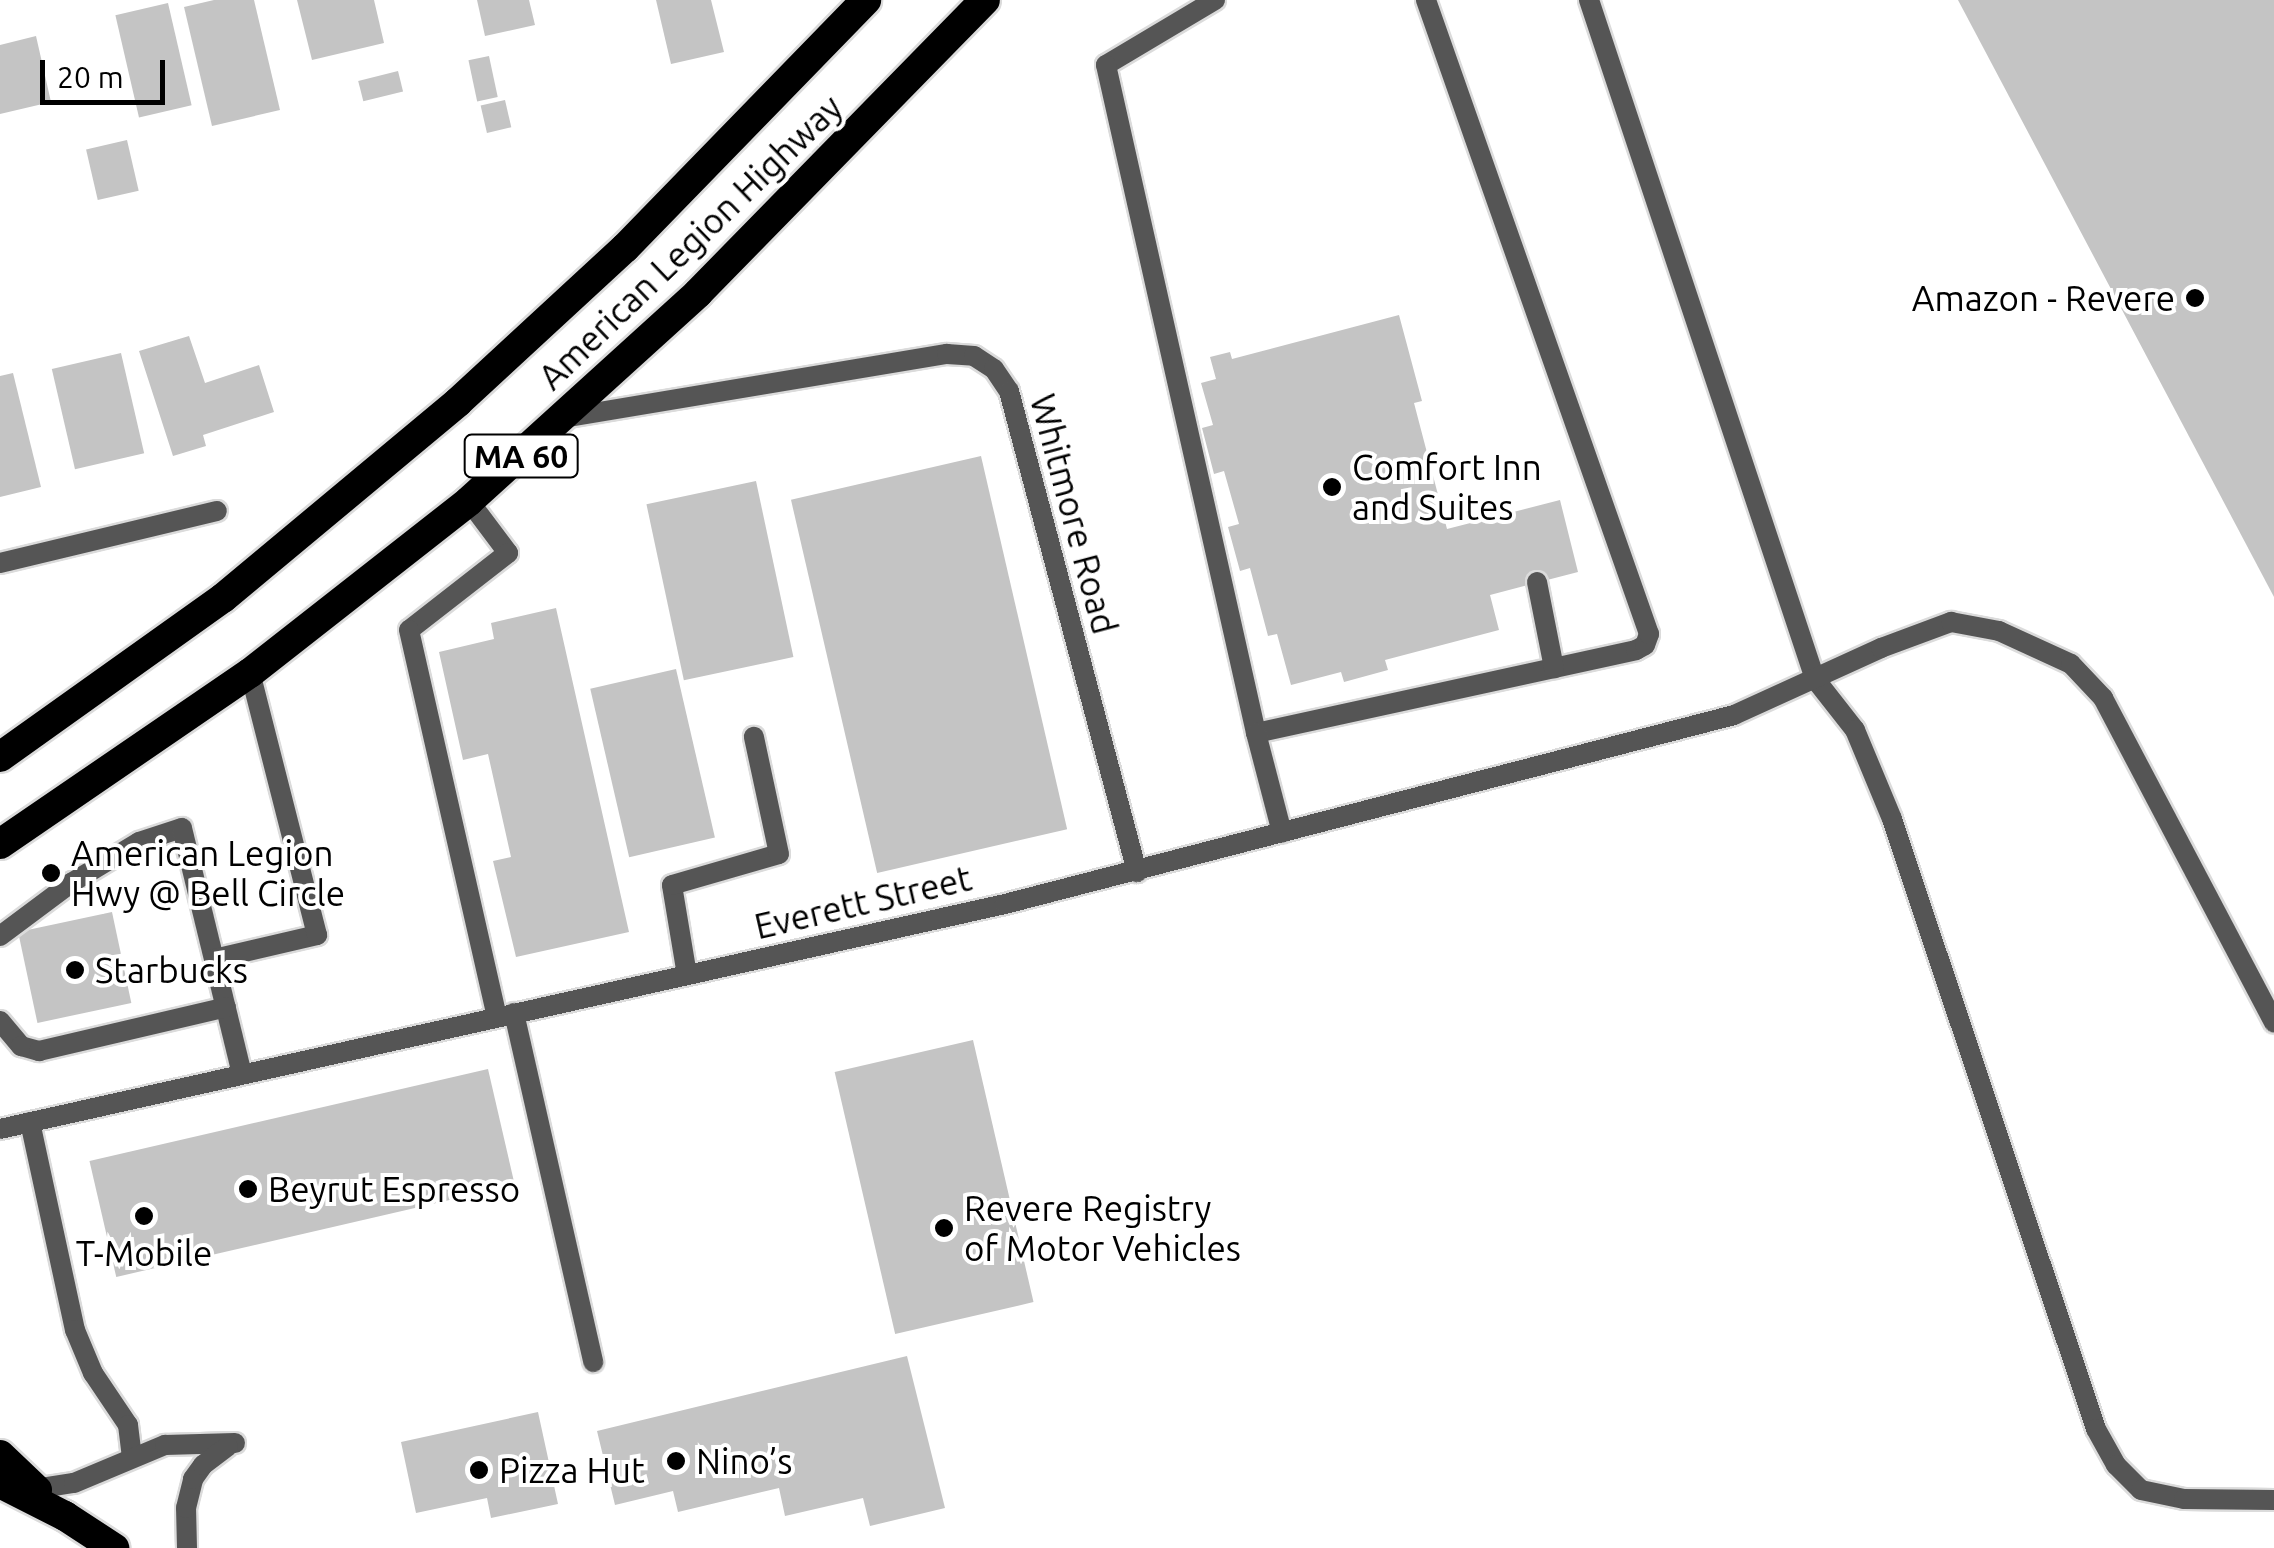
<!DOCTYPE html>
<html>
<head>
<meta charset="utf-8">
<style>
  body { margin:0 }
  #map { position:relative; width:2274px; height:1548px; overflow:hidden; background:#fff; font-family:Ubuntu,sans-serif }
  div>[style] { position:absolute }
  .building>* { inset:0; background:#c4c4c4; transform-origin:0 0 }
  .roads { filter:drop-shadow(2px 0 #dbdbdb) drop-shadow(-2px 0 #dbdbdb) drop-shadow(0 2px #dbdbdb) drop-shadow(0 -2px #dbdbdb) }
  .lane>* { height:20px; margin:-10px; padding:0 10px; transform-origin:10px; border-radius:10px; background:#555 }
  .street>* { height:20px; margin:-10px; padding:0 10px; transform-origin:10px; border-radius:10px; background:#555 }
  .highway>* { height:30px; margin:-15px; padding:0 15px; transform-origin:15px; border-radius:15px; background:#000 }
  .dots>* { width:28px; height:28px; translate:-50% -50%; box-sizing:border-box; border:5px solid #fff; border-radius:50% }
  span { translate:-50% -50%; white-space:nowrap; text-align:center; line-height:1.15; -webkit-text-stroke:8px #fff; paint-order:stroke }
  .shield-label span { padding:2px 8px; background:#fff; border:2px solid; border-radius:8px; -webkit-text-stroke-width:0 }
  .shield-label { font-size:32px; color:#000; font-weight:700 }
  .street-label { font-size:35px; color:#000 }
  .poi-label { font-size:35px; color:#000 }
  .right { translate:-100% -50%; text-align:right }
  .left { translate:0 -50%; text-align:left }
  .scale { position:absolute; left:40px; top:60px; width:125px; height:45px; box-sizing:border-box; border:5px solid #000; border-top:0; padding-left:12px; font-size:30px; line-height:35px; white-space:nowrap; color:#000; -webkit-text-stroke:8px #fff; paint-order:stroke }
</style>
</head>
<body>
<div id="map">
  <div class="building">
    <div style="clip-path:polygon(214px 0,254px 0,280px 110px,212px 126px,184px 7px)"></div>
    <div style="clip-path:polygon(297px 0,374px 0,384px 43px,312px 60px)"></div>
    <div style="clip-path:polygon(477px 0,529px 0,535px 25px,485px 36px)"></div>
    <div style="clip-path:polygon(656px 0,711px 0,724px 52px,671px 64px)"></div>
    <div style="clip-path:polygon(1958px 0,2274px 0,2274px 597px)"></div>
    <div style="left:168px;top:3px;width:105px;height:54px;rotate:77deg"></div>
    <div style="clip-path:polygon(36px 36px,51px 102px,0 114px,0 45px)"></div>
    <div style="left:489px;top:56px;width:42px;height:21px;rotate:78deg"></div>
    <div style="left:398px;top:71px;width:21px;height:41px;rotate:76deg"></div>
    <div style="left:505px;top:100px;width:28px;height:25px;rotate:77deg"></div>
    <div style="left:127px;top:140px;width:52px;height:42px;rotate:77deg"></div>
    <div style="clip-path:polygon(1399px 315px,1422px 401px,1414px 403px,1447px 529px,1560px 500px,1578px 572px,1490px 595px,1499px 630px,1385px 660px,1388px 670px,1344px 682px,1341px 672px,1291px 685px,1277px 634px,1268px 636px,1250px 568px,1240px 571px,1228px 527px,1239px 524px,1224px 471px,1214px 474px,1202px 428px,1213px 425px,1201px 383px,1216px 379px,1210px 357px,1230px 352px,1232px 359px)"></div>
    <div style="clip-path:polygon(189px 336px,205px 383px,259px 365px,274px 412px,203px 435px,206px 446px,173px 456px,139px 351px)"></div>
    <div style="left:121px;top:353px;width:103px;height:71px;rotate:77deg"></div>
    <div style="clip-path:polygon(13px 373px,41px 487px,0 497px,0 376px)"></div>
    <div style="left:981px;top:456px;width:383px;height:195px;rotate:77deg"></div>
    <div style="left:756px;top:481px;width:180px;height:112px;rotate:78deg"></div>
    <div style="clip-path:polygon(556px 608px,629px 932px,516px 957px,493px 861px,511px 857px,488px 754px,463px 760px,439px 652px,494px 639px,491px 623px)"></div>
    <div style="left:676px;top:669px;width:173px;height:88px;rotate:77deg"></div>
    <div style="left:112px;top:912px;width:93px;height:96px;rotate:78deg"></div>
    <div style="left:973px;top:1040px;width:269px;height:142px;rotate:77deg"></div>
    <div style="left:488px;top:1069px;width:119px;height:409px;rotate:77deg"></div>
    <div style="clip-path:polygon(907px 1356px,945px 1508px,870px 1526px,863px 1498px,785px 1516px,779px 1488px,678px 1512px,673px 1491px,615px 1505px,597px 1431px)"></div>
    <div style="clip-path:polygon(538px 1412px,558px 1504px,491px 1518px,487px 1498px,416px 1513px,401px 1442px)"></div>
  </div>
  <div class="roads">
    <div class="lane">
      <div style="left:1215px;top:0;width:127px;rotate:149.2deg"></div>
      <div style="left:1106px;top:65px;width:685px;rotate:77.34deg"></div>
      <div style="left:1256px;top:733px;width:389px;rotate:-12.3deg"></div>
      <div style="left:1636px;top:650px;width:10px;rotate:-29deg"></div>
      <div style="left:1645px;top:645px;width:12px;rotate:-70deg"></div>
      <div style="left:1649px;top:634px;width:672px;rotate:-109.38deg"></div>
      <div style="left:1589px;top:0;width:716px;rotate:71.59deg"></div>
      <div style="left:1815px;top:679px;width:65px;rotate:51.9deg"></div>
      <div style="left:1855px;top:730px;width:96px;rotate:67.4deg"></div>
      <div style="left:1892px;top:819px;width:643px;rotate:71.51deg"></div>
      <div style="left:2096px;top:1429px;width:41px;rotate:60.9deg"></div>
      <div style="left:2116px;top:1465px;width:35px;rotate:45deg"></div>
      <div style="left:2141px;top:1490px;width:44px;rotate:11.8deg"></div>
      <div style="left:2184px;top:1499px;width:90px;rotate:0.6deg"></div>
      <div style="left:469px;top:501px;width:65px;rotate:53.1deg"></div>
      <div style="left:508px;top:553px;width:125px;rotate:142.1deg"></div>
      <div style="left:409px;top:630px;width:397px;rotate:77.2deg"></div>
      <div style="left:1537px;top:582px;width:88px;rotate:78.8deg"></div>
      <div style="left:1734px;top:715px;width:162px;rotate:-24.5deg"></div>
      <div style="left:1881px;top:648px;width:75px;rotate:-20.4deg"></div>
      <div style="left:1951px;top:622px;width:49px;rotate:10.6deg"></div>
      <div style="left:1999px;top:631px;width:79px;rotate:24.6deg"></div>
      <div style="left:2071px;top:664px;width:47px;rotate:46.7deg"></div>
      <div style="left:2103px;top:698px;width:367px;rotate:62.2deg"></div>
      <div style="left:1256px;top:733px;width:103px;rotate:75.4deg"></div>
      <div style="left:0;top:936px;width:89px;rotate:-36.7deg"></div>
      <div style="left:71px;top:883px;width:79px;rotate:-31.1deg"></div>
      <div style="left:139px;top:842px;width:45px;rotate:-18deg"></div>
      <div style="left:182px;top:828px;width:253px;rotate:76.3deg"></div>
      <div style="left:214px;top:959px;width:106px;rotate:-13.1deg"></div>
      <div style="left:317px;top:935px;width:270px;rotate:-104.3deg"></div>
      <div style="left:687px;top:975px;width:91px;rotate:-99.5deg"></div>
      <div style="left:672px;top:885px;width:111px;rotate:-16.2deg"></div>
      <div style="left:779px;top:854px;width:120px;rotate:-102.1deg"></div>
      <div style="left:514px;top:1013px;width:358px;rotate:77.2deg"></div>
      <div style="left:0;top:1021px;width:33px;rotate:50deg"></div>
      <div style="left:21px;top:1046px;width:19px;rotate:16deg"></div>
      <div style="left:39px;top:1051px;width:192px;rotate:-13.2deg"></div>
      <div style="left:30px;top:1122px;width:213px;rotate:77.8deg"></div>
      <div style="left:75px;top:1330px;width:47px;rotate:67.3deg"></div>
      <div style="left:93px;top:1373px;width:63px;rotate:56.1deg"></div>
      <div style="left:128px;top:1425px;width:31px;rotate:83deg"></div>
      <div style="left:35px;top:1489px;width:39px;rotate:-9deg"></div>
      <div style="left:74px;top:1483px;width:99px;rotate:-22.7deg"></div>
      <div style="left:165px;top:1445px;width:70px;rotate:-1.6deg"></div>
      <div style="left:187px;top:1548px;width:40px;rotate:-91.4deg"></div>
      <div style="left:186px;top:1508px;width:30px;rotate:-76deg"></div>
      <div style="left:193px;top:1479px;width:17px;rotate:-54deg"></div>
      <div style="left:203px;top:1465px;width:31px;rotate:-37deg"></div>
    </div>
    <div class="street">
      <div style="left:563px;top:418px;width:389px;rotate:-9.5deg"></div>
      <div style="left:947px;top:354px;width:27px;rotate:4deg"></div>
      <div style="left:974px;top:356px;width:24px;rotate:33deg"></div>
      <div style="left:994px;top:369px;width:27px;rotate:56deg"></div>
      <div style="left:1009px;top:391px;width:498px;rotate:75.1deg"></div>
      <div style="left:0;top:563px;width:223px;rotate:-13.5deg"></div>
      <div style="left:0;top:1129px;width:1030px;rotate:-12.62deg"></div>
      <div style="left:1005px;top:904px;width:753px;rotate:-14.53deg"></div>
    </div>
    <div class="highway">
      <div style="left:0;top:757px;width:274px;rotate:-35.5deg"></div>
      <div style="left:223px;top:598px;width:306px;rotate:-39.8deg"></div>
      <div style="left:458px;top:402px;width:227px;rotate:-42.7deg"></div>
      <div style="left:625px;top:248px;width:346px;rotate:-45.8deg"></div>
      <div style="left:0;top:844px;width:303px;rotate:-34.4deg"></div>
      <div style="left:250px;top:673px;width:278px;rotate:-38.1deg"></div>
      <div style="left:469px;top:501px;width:309px;rotate:-42.2deg"></div>
      <div style="left:698px;top:293px;width:410px;rotate:-45.6deg"></div>
      <div style="left:0;top:1455px;width:51px;rotate:43.4deg"></div>
      <div style="left:0;top:1483px;width:73px;rotate:26.9deg"></div>
      <div style="left:65px;top:1516px;width:59px;rotate:33.1deg"></div>
    </div>
  </div>
  <div class="dots">
    <div style="left:2195px;top:298px;background:#000"></div>
    <div style="left:1332px;top:487px;background:#000"></div>
    <div style="left:51px;top:873px;background:#000"></div>
    <div style="left:75px;top:970px;background:#000"></div>
    <div style="left:248px;top:1189px;background:#000"></div>
    <div style="left:144px;top:1216px;background:#000"></div>
    <div style="left:944px;top:1228px;background:#000"></div>
    <div style="left:676px;top:1461px;background:#000"></div>
    <div style="left:479px;top:1470px;background:#000"></div>
  </div>
  <div class="shield-label">
    <span style="left:521px;top:456px">MA 60</span>
  </div>
  <div class="street-label">
    <span style="left:690px;top:242px;rotate:-44deg">American Legion Highway</span>
    <span style="left:1074px;top:514px;rotate:75deg">Whitmore Road</span>
    <span style="left:863px;top:902px;rotate:-13deg">Everett Street</span>
  </div>
  <div class="poi-label">
    <span class="right" style="left:2175px;top:298px">Amazon - Revere</span>
    <span class="left" style="left:1352px;top:487px">Comfort Inn<br>and Suites</span>
    <span class="left" style="left:71px;top:873px">American Legion<br>Hwy @ Bell Circle</span>
    <span class="left" style="left:95px;top:970px">Starbucks</span>
    <span class="left" style="left:268px;top:1189px">Beyrut Espresso</span>
    <span class="left" style="left:964px;top:1228px">Revere Registry<br>of Motor Vehicles</span>
    <span style="left:144px;top:1253px">T-Mobile</span>
    <span class="left" style="left:696px;top:1461px">Nino’s</span>
    <span class="left" style="left:499px;top:1470px">Pizza Hut</span>
  </div>
  <div class="scale">20 m</div>
</div>
</body>
</html>
